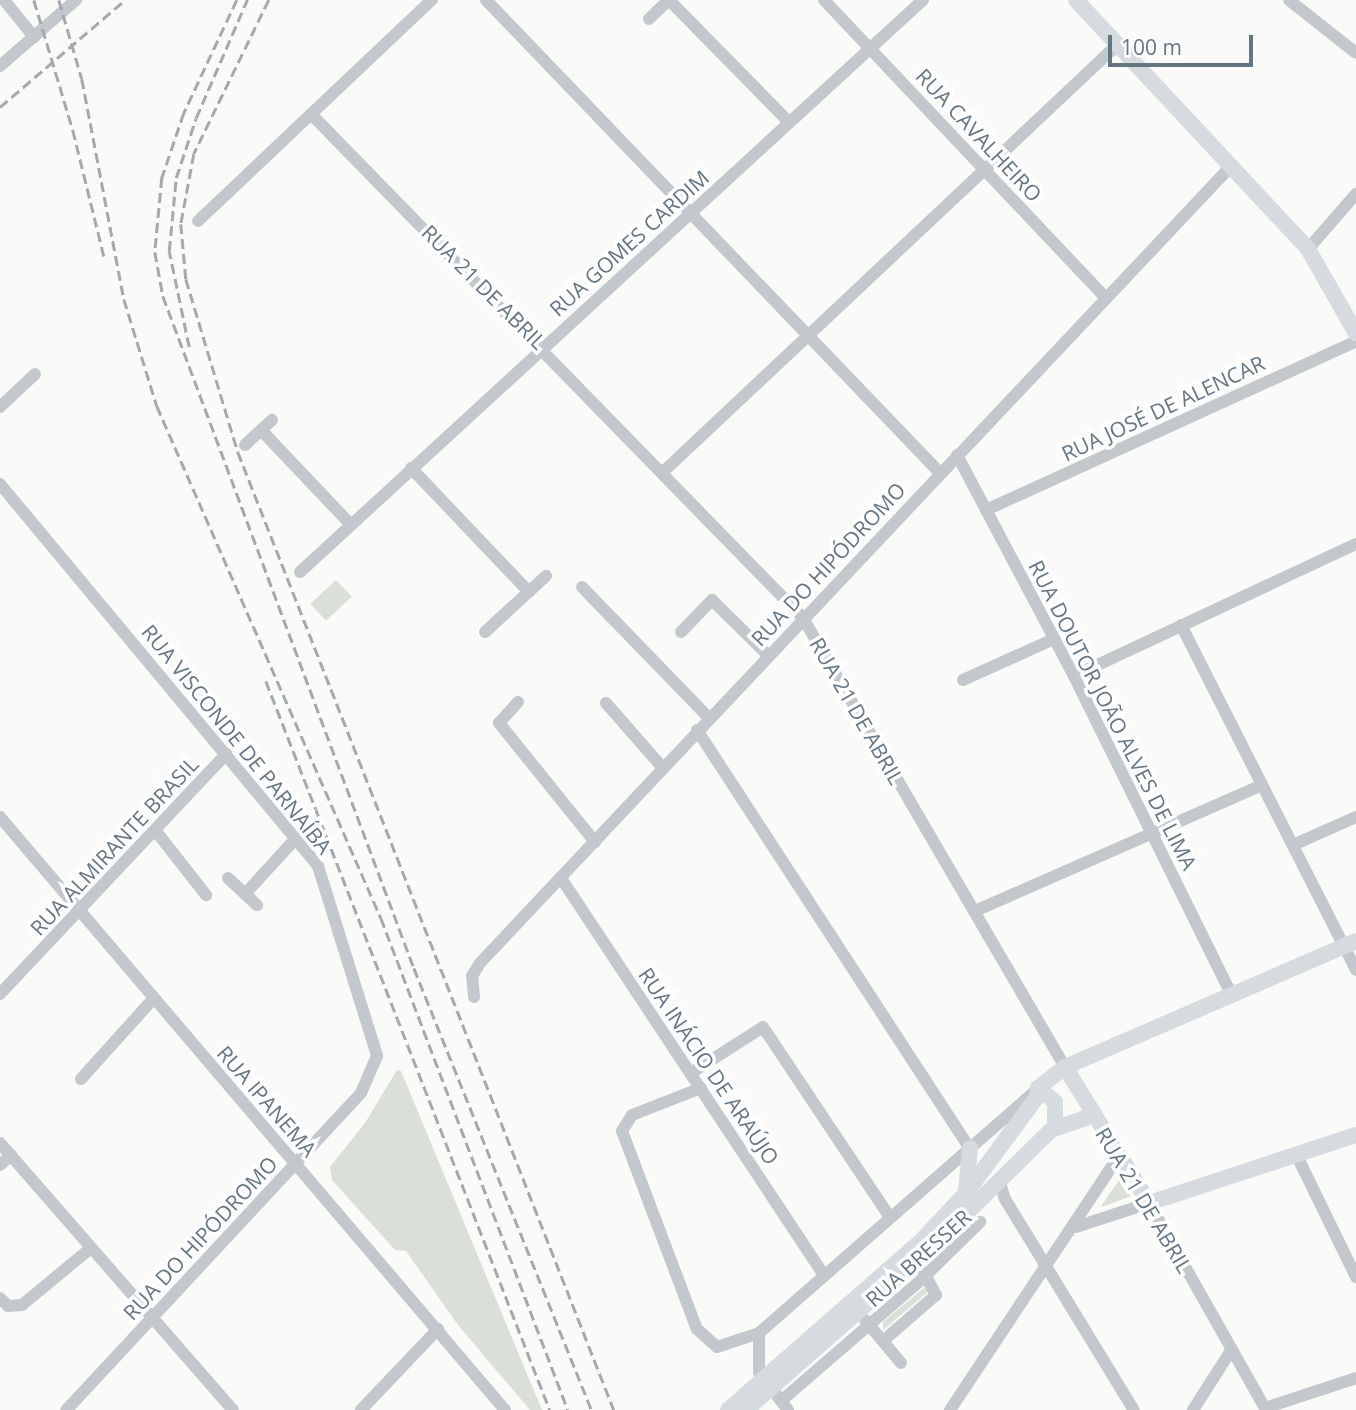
<!DOCTYPE html>
<html>
<head>
<meta charset="utf-8">
<style>
  body { margin:0 }
  #map { position:relative; width:1356px; height:1410px; overflow:hidden; background:#fafaf8; font-family:"Open Sans",sans-serif }
  div>[style] { position:absolute }
  .green>* { inset:0; background:#dadfd7; transform-origin:0 0 }
  .minor>* { height:12px; margin:-6px; padding:0 6px; transform-origin:6px; border-radius:6px; background:#c3c8cc }
  .major>* { height:16px; margin:-8px; padding:0 8px; transform-origin:8px; border-radius:8px; background:#d6dbdf }
  .rail>* { height:2.5px; margin-top:-1.25px; transform-origin:0; background:repeating-linear-gradient(90deg,#a2aab0 0 10px,transparent 0 15px) }
  span { translate:-50% -50%; white-space:nowrap; text-align:center; line-height:1.15; -webkit-text-stroke:7px #fff; paint-order:stroke }
  .street-label { font-size:21px; color:#657683 }
  .scale { position:absolute; left:1108px; top:35px; width:145px; height:32px; box-sizing:border-box; border:4px solid #657683; border-top:0; padding-left:9px; font-size:21px; line-height:24px; white-space:nowrap; color:#657683; -webkit-text-stroke:5px #fff; paint-order:stroke }
</style>
</head>
<body>
<div id="map">
  <div class="green">
    <div style="left:336px;top:580px;width:23px;height:35px;rotate:47deg"></div>
    <div style="clip-path:polygon(397px 1070px,401px 1071px,542px 1410px,530px 1410px,458px 1325px,406px 1251px,395px 1250px,332px 1180px,330px 1167px,365px 1123px)"></div>
    <div style="clip-path:polygon(1121px 1177px,1131px 1196px,1102px 1207px,1102px 1205px)"></div>
    <div style="clip-path:polygon(925px 1287px,928px 1292px,883px 1330px,883px 1322px)"></div>
  </div>
  <div class="minor">
    <div style="left:4px;top:0;width:48px;rotate:51deg"></div>
    <div style="left:486px;top:0;width:656px;rotate:46.17deg"></div>
    <div style="left:669px;top:0;width:171px;rotate:45.5deg"></div>
    <div style="left:824px;top:0;width:409px;rotate:46.6deg"></div>
    <div style="left:1289px;top:0;width:85px;rotate:38.3deg"></div>
    <div style="left:649px;top:19px;width:28px;rotate:-44deg"></div>
    <div style="left:0;top:66px;width:101px;rotate:-41deg"></div>
    <div style="left:312px;top:115px;width:703px;rotate:45.69deg"></div>
    <div style="left:803px;top:618px;width:520px;rotate:59.74deg"></div>
    <div style="left:198px;top:221px;width:322px;rotate:-43.4deg"></div>
    <div style="left:1308px;top:249px;width:73px;rotate:-48.9deg"></div>
    <div style="left:0;top:407px;width:48px;rotate:-43.3deg"></div>
    <div style="left:261px;top:430px;width:131px;rotate:46.5deg"></div>
    <div style="left:245px;top:445px;width:37px;rotate:-43deg"></div>
    <div style="left:957px;top:455px;width:250px;rotate:62.1deg"></div>
    <div style="left:1074px;top:676px;width:355px;rotate:63.7deg"></div>
    <div style="left:411px;top:468px;width:171px;rotate:46.4deg"></div>
    <div style="left:663px;top:472px;width:623px;rotate:-43.24deg"></div>
    <div style="left:0;top:484px;width:497px;rotate:50.2deg"></div>
    <div style="left:318px;top:866px;width:199px;rotate:72.7deg"></div>
    <div style="left:377px;top:1056px;width:40px;rotate:113.4deg"></div>
    <div style="left:361px;top:1093px;width:433px;rotate:132.9deg"></div>
    <div style="left:986px;top:510px;width:407px;rotate:-24.5deg"></div>
    <div style="left:300px;top:572px;width:846px;rotate:-42.56deg"></div>
    <div style="left:582px;top:587px;width:182px;rotate:45.9deg"></div>
    <div style="left:1181px;top:625px;width:387px;rotate:63.1deg"></div>
    <div style="left:485px;top:632px;width:83px;rotate:-42.6deg"></div>
    <div style="left:681px;top:632px;width:45px;rotate:-45.9deg"></div>
    <div style="left:712px;top:600px;width:78px;rotate:44.5deg"></div>
    <div style="left:1074px;top:676px;width:311px;rotate:-25.1deg"></div>
    <div style="left:963px;top:680px;width:100px;rotate:-24.3deg"></div>
    <div style="left:518px;top:702px;width:28px;rotate:132deg"></div>
    <div style="left:499px;top:723px;width:153px;rotate:51.1deg"></div>
    <div style="left:606px;top:703px;width:86px;rotate:48.8deg"></div>
    <div style="left:697px;top:730px;width:499px;rotate:56.9deg"></div>
    <div style="left:0;top:817px;width:779px;rotate:49.58deg"></div>
    <div style="left:155px;top:830px;width:83px;rotate:51.9deg"></div>
    <div style="left:1293px;top:845px;width:69px;rotate:-24deg"></div>
    <div style="left:228px;top:878px;width:40px;rotate:43deg"></div>
    <div style="left:561px;top:878px;width:476px;rotate:56.5deg"></div>
    <div style="left:245px;top:894px;width:77px;rotate:-47.6deg"></div>
    <div style="left:975px;top:911px;width:313px;rotate:-23.7deg"></div>
    <div style="left:0;top:994px;width:330px;rotate:-46.7deg"></div>
    <div style="left:474px;top:997px;width:21px;rotate:-95deg"></div>
    <div style="left:472px;top:976px;width:15px;rotate:-58deg"></div>
    <div style="left:480px;top:963px;width:1094px;rotate:-46.7deg"></div>
    <div style="left:691px;top:1073px;width:85px;rotate:-32.6deg"></div>
    <div style="left:763px;top:1027px;width:227px;rotate:56.3deg"></div>
    <div style="left:81px;top:1079px;width:109px;rotate:-48deg"></div>
    <div style="left:701px;top:1088px;width:74px;rotate:158.6deg"></div>
    <div style="left:632px;top:1115px;width:19px;rotate:122deg"></div>
    <div style="left:622px;top:1131px;width:212px;rotate:69.3deg"></div>
    <div style="left:697px;top:1329px;width:27px;rotate:42deg"></div>
    <div style="left:717px;top:1347px;width:44px;rotate:-18.4deg"></div>
    <div style="left:759px;top:1333px;width:371px;rotate:-41.2deg"></div>
    <div style="left:0;top:1143px;width:354px;rotate:48.9deg"></div>
    <div style="left:1296px;top:1154px;width:137px;rotate:64deg"></div>
    <div style="left:0;top:1165px;width:15px;rotate:-42deg"></div>
    <div style="left:1000px;top:1183px;width:17px;rotate:73deg"></div>
    <div style="left:1005px;top:1199px;width:247px;rotate:58.6deg"></div>
    <div style="left:1076px;top:1227px;width:77px;rotate:-18.2deg"></div>
    <div style="left:1149px;top:1203px;width:238px;rotate:60.5deg"></div>
    <div style="left:0;top:1298px;width:11px;rotate:45deg"></div>
    <div style="left:8px;top:1306px;width:14px;rotate:-4deg"></div>
    <div style="left:22px;top:1305px;width:89px;rotate:-39.6deg"></div>
    <div style="left:865px;top:1320px;width:56px;rotate:50.1deg"></div>
    <div style="left:759px;top:1333px;width:39px;rotate:90deg"></div>
    <div style="left:759px;top:1372px;width:48px;rotate:52.7deg"></div>
    <div style="left:883px;top:1341px;width:70px;rotate:-41deg"></div>
    <div style="left:936px;top:1295px;width:26px;rotate:-118deg"></div>
    <div style="left:781px;top:1401px;width:182px;rotate:-40.8deg"></div>
    <div style="left:919px;top:1282px;width:86px;rotate:-44.5deg"></div>
    <div style="left:1265px;top:1408px;width:96px;rotate:-18.2deg"></div>
    <div style="left:361px;top:1410px;width:112px;rotate:-46.5deg"></div>
    <div style="left:950px;top:1410px;width:305px;rotate:-56.4deg"></div>
    <div style="left:1193px;top:1410px;width:72px;rotate:-57.4deg"></div>
  </div>
  <div class="major">
    <div style="left:1076px;top:0;width:340px;rotate:47deg"></div>
    <div style="left:1308px;top:249px;width:97px;rotate:60.3deg"></div>
    <div style="left:1065px;top:1067px;width:160px;rotate:58.3deg"></div>
    <div style="left:1149px;top:1203px;width:218px;rotate:-18.2deg"></div>
    <div style="left:1038px;top:1088px;width:22px;rotate:39deg"></div>
    <div style="left:1055px;top:1102px;width:25px;rotate:90deg"></div>
    <div style="left:966px;top:1191px;width:43px;rotate:-84.7deg"></div>
    <div style="left:728px;top:1410px;width:259px;rotate:-41.2deg"></div>
    <div style="left:923px;top:1239px;width:63px;rotate:-46.9deg"></div>
    <div style="left:966px;top:1193px;width:119px;rotate:-53.5deg"></div>
    <div style="left:1037px;top:1097px;width:9px;rotate:-84deg"></div>
    <div style="left:1038px;top:1088px;width:34px;rotate:-38deg"></div>
    <div style="left:1065px;top:1067px;width:317px;rotate:-23.4deg"></div>
    <div style="left:746px;top:1410px;width:249px;rotate:-41.3deg"></div>
    <div style="left:933px;top:1246px;width:165px;rotate:-44.5deg"></div>
    <div style="left:1051px;top:1130px;width:46px;rotate:-19.2deg"></div>
  </div>
  <div class="rail">
    <div style="left:34px;top:0;width:136px;rotate:73.3deg"></div>
    <div style="left:73px;top:130px;width:130px;rotate:76.2deg"></div>
    <div style="left:59px;top:0;width:82px;rotate:73.8deg"></div>
    <div style="left:82px;top:79px;width:224px;rotate:79.2deg"></div>
    <div style="left:124px;top:299px;width:112px;rotate:72.9deg"></div>
    <div style="left:157px;top:406px;width:559px;rotate:66.37deg"></div>
    <div style="left:381px;top:918px;width:526px;rotate:69.19deg"></div>
    <div style="left:237px;top:0;width:125px;rotate:115.1deg"></div>
    <div style="left:184px;top:113px;width:69px;rotate:108.7deg"></div>
    <div style="left:162px;top:178px;width:74px;rotate:95.4deg"></div>
    <div style="left:155px;top:252px;width:45px;rotate:79.7deg"></div>
    <div style="left:163px;top:296px;width:717px;rotate:69.52deg"></div>
    <div style="left:414px;top:968px;width:476px;rotate:68.1deg"></div>
    <div style="left:269px;top:0;width:171px;rotate:116deg"></div>
    <div style="left:194px;top:154px;width:71px;rotate:100.5deg"></div>
    <div style="left:181px;top:224px;width:55px;rotate:84.8deg"></div>
    <div style="left:186px;top:279px;width:181px;rotate:73.3deg"></div>
    <div style="left:238px;top:452px;width:1029px;rotate:68.57deg"></div>
    <div style="left:0;top:107px;width:165px;rotate:-40.6deg"></div>
    <div style="left:189px;top:347px;width:98px;rotate:-101.8deg"></div>
    <div style="left:169px;top:251px;width:73px;rotate:-84.5deg"></div>
    <div style="left:176px;top:178px;width:63px;rotate:-71.6deg"></div>
    <div style="left:196px;top:118px;width:129px;rotate:-66.6deg"></div>
    <div style="left:266px;top:681px;width:782px;rotate:68.72deg"></div>
  </div>
  <div class="street-label">
    <span style="left:979px;top:135px;rotate:47deg">RUA CAVALHEIRO</span>
    <span style="left:629px;top:243px;rotate:-42deg">RUA GOMES CARDIM</span>
    <span style="left:484px;top:287px;rotate:45deg">RUA 21 DE ABRIL</span>
    <span style="left:1163px;top:408px;rotate:-25deg">RUA JOSÉ DE ALENCAR</span>
    <span style="left:828px;top:564px;rotate:-47deg">RUA DO HIPÓDROMO</span>
    <span style="left:857px;top:711px;rotate:60deg">RUA 21 DE ABRIL</span>
    <span style="left:1113px;top:715px;rotate:63deg">RUA DOUTOR JOÃO ALVES DE LIMA</span>
    <span style="left:237px;top:739px;rotate:51deg">RUA VISCONDE DE PARNAÍBA</span>
    <span style="left:114px;top:846px;rotate:-47deg">RUA ALMIRANTE BRASIL</span>
    <span style="left:709px;top:1066px;rotate:56deg">RUA INÁCIO DE ARAÚJO</span>
    <span style="left:267px;top:1101px;rotate:49deg">RUA IPANEMA</span>
    <span style="left:1144px;top:1200px;rotate:59deg">RUA 21 DE ABRIL</span>
    <span style="left:200px;top:1238px;rotate:-47deg">RUA DO HIPÓDROMO</span>
    <span style="left:918px;top:1258px;rotate:-42deg">RUA BRESSER</span>
  </div>
  <div class="scale">100 m</div>
</div>
</body>
</html>
